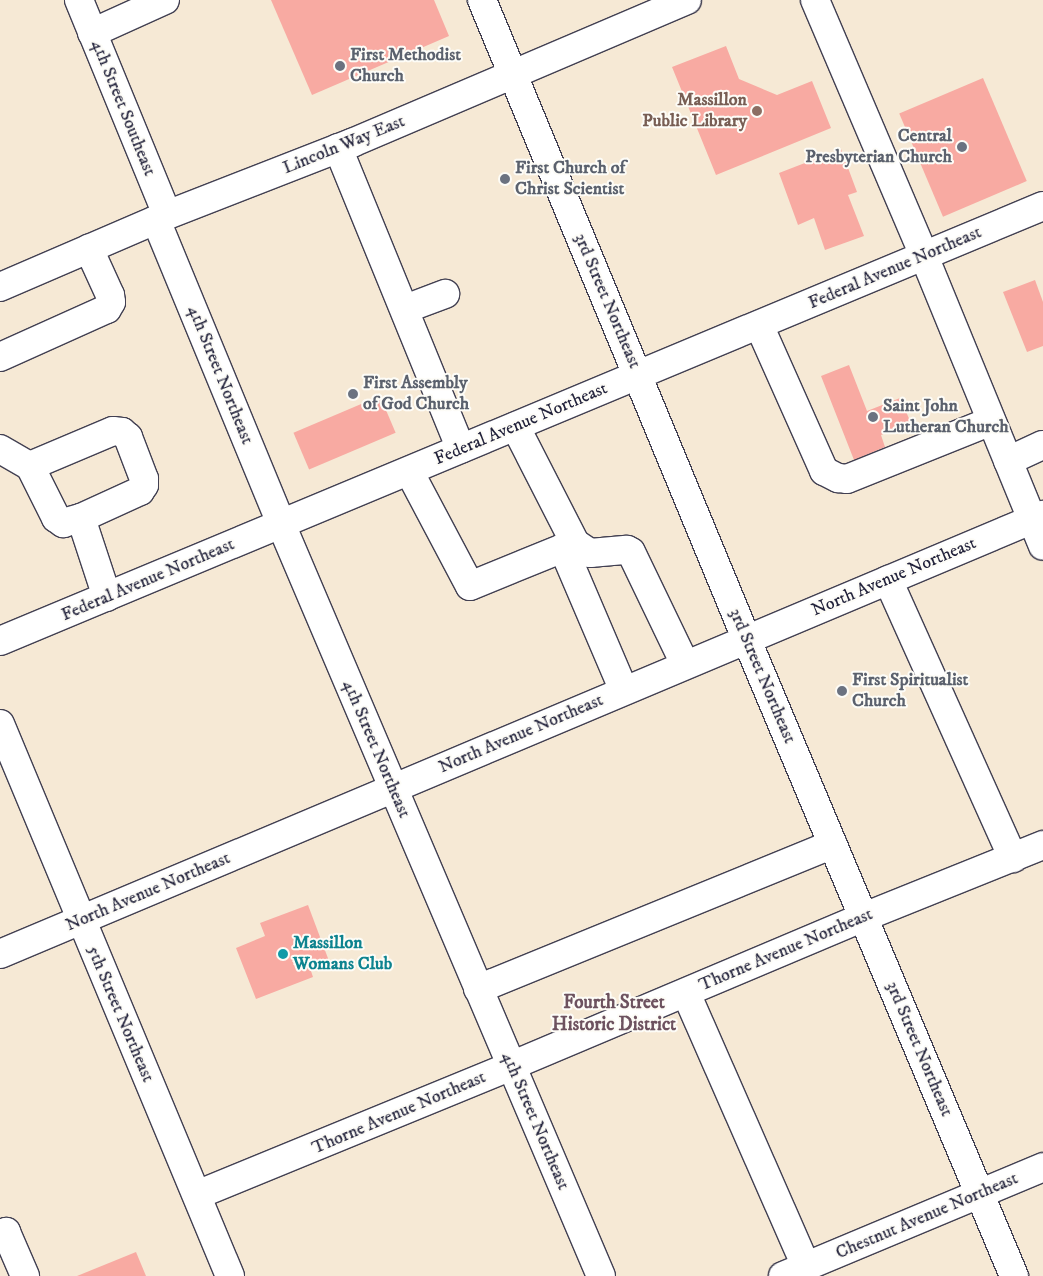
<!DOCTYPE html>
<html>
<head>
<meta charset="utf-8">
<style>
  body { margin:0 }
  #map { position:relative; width:1043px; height:1276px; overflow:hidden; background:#f6e9d5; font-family:"IM FELL DW Pica",serif }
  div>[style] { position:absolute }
  .building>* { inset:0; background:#f8aaa2; transform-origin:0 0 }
  .roads { filter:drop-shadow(1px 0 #424052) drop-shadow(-1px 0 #424052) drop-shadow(0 1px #424052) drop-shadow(0 -1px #424052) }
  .minor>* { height:28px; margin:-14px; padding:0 14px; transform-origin:14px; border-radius:14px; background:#fff }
  .major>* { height:28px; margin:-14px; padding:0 14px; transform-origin:14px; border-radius:14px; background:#fff }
  .dots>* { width:14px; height:14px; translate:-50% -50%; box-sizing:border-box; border:2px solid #fdfcf7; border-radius:50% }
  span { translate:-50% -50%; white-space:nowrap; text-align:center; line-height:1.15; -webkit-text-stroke:4px #fdfcf7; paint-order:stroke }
  .worship-label { font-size:18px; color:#5b616d; font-weight:700 }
  .left { translate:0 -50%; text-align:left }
  .right { translate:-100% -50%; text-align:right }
  .education-label { font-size:18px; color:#785e54; font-weight:700 }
  .street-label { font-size:18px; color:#22223b }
  .culture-label { font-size:18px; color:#0d838f; font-weight:700 }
  .neighbourhood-label { font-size:19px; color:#6d525f; font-weight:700 }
</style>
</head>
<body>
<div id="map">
  <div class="building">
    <div style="clip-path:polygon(271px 0,434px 0,449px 36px,312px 95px)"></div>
    <div style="clip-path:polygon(726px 46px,739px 79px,777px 95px,812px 81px,831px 128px,716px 175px,672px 67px)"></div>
    <div style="left:983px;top:78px;width:112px;height:91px;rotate:67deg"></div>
    <div style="clip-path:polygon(841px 149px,857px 192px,848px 195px,864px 236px,825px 250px,814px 218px,798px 225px,779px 173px)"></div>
    <div style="clip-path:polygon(1035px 280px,1043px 302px,1043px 346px,1027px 352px,1003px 292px)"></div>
    <div style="clip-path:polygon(849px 365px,867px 411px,900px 398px,911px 423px,881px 435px,885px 447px,854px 460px,821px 376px)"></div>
    <div style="left:380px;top:396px;width:40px;height:94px;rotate:67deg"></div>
    <div style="clip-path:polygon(308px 905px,329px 961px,310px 968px,313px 977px,256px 999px,236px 948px,265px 936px,260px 923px)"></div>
    <div style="clip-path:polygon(136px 1252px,146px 1276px,77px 1276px)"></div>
  </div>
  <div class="roads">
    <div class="minor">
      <div style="left:79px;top:0;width:232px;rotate:67.7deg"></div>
      <div style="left:482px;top:0;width:690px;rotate:67.52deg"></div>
      <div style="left:746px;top:638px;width:692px;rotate:67.21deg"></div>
      <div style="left:815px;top:0;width:278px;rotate:66.9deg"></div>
      <div style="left:924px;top:256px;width:313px;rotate:67.7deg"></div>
      <div style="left:92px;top:33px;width:80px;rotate:-24.3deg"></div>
      <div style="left:338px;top:148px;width:325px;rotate:67.8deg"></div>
      <div style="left:156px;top:220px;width:329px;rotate:67.6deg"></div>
      <div style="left:281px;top:524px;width:817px;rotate:66.95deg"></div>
      <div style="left:405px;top:309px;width:43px;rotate:-20.6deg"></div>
      <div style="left:759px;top:325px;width:160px;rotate:66deg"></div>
      <div style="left:824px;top:471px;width:16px;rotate:27deg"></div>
      <div style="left:838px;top:478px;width:9px;rotate:6deg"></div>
      <div style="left:847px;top:479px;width:155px;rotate:-21.9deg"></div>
      <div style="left:0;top:357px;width:117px;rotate:-24.2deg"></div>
      <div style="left:107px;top:309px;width:8px;rotate:-60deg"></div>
      <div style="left:111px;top:302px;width:7px;rotate:-98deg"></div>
      <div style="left:110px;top:295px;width:51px;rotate:-114.5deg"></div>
      <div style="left:0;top:449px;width:34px;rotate:30deg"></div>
      <div style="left:30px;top:466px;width:90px;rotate:-22.9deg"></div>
      <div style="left:113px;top:431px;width:9px;rotate:6deg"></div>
      <div style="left:122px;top:432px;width:8px;rotate:40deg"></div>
      <div style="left:128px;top:437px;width:45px;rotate:69.1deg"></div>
      <div style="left:144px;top:479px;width:6px;rotate:90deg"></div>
      <div style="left:144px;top:485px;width:7px;rotate:124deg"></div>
      <div style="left:140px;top:491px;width:65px;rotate:155.4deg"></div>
      <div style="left:81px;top:518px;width:83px;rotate:71.8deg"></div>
      <div style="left:1008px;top:461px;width:38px;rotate:-25deg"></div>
      <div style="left:30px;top:466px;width:58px;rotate:63.4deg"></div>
      <div style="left:56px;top:518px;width:9px;rotate:36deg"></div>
      <div style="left:63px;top:523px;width:19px;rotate:-16deg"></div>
      <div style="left:409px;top:471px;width:130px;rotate:62.1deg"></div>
      <div style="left:470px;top:586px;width:100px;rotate:-22.2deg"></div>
      <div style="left:563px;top:548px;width:13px;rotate:-23deg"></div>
      <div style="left:575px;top:543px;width:131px;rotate:-117.1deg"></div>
      <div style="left:575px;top:543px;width:18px;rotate:34deg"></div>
      <div style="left:590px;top:553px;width:37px;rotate:-5deg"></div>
      <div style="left:627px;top:550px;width:4px;rotate:27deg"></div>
      <div style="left:631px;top:552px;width:124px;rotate:64.3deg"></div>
      <div style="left:563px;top:548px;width:155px;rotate:66.9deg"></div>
      <div style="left:888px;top:580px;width:305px;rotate:65.8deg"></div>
      <div style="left:0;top:641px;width:1130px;rotate:-22.64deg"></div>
      <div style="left:0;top:724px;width:598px;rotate:67.38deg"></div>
      <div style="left:0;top:954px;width:1132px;rotate:-22.83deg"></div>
      <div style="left:478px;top:989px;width:383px;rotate:-22.2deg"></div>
      <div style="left:686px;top:993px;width:299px;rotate:66.3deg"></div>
      <div style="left:197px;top:1195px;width:339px;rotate:-22.3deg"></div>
      <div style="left:511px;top:1066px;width:383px;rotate:-22.9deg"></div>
      <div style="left:864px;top:917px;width:193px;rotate:-21.9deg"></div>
      <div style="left:0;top:1235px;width:7px;rotate:-27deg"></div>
      <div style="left:6px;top:1232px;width:48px;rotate:66.6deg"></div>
      <div style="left:783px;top:1276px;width:282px;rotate:-22.7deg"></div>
    </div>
    <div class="major">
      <div style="left:0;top:287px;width:182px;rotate:-23.3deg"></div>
      <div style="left:167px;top:215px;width:199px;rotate:-21.3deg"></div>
      <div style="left:352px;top:143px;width:364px;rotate:-23.1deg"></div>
    </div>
  </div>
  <div class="dots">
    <div style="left:340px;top:66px;background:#6b7280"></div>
    <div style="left:757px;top:111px;background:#8d6e63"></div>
    <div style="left:962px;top:147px;background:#6b7280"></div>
    <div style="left:505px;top:179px;background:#6b7280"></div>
    <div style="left:353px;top:394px;background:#6b7280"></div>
    <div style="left:873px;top:417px;background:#6b7280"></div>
    <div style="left:842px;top:691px;background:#6b7280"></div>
    <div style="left:283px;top:954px;background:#0f9aa8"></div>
  </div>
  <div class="worship-label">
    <span class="left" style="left:350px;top:66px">First Methodist<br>Church</span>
    <span class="right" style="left:952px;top:147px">Central<br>Presbyterian Church</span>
    <span class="left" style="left:515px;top:179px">First Church of<br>Christ Scientist</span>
    <span class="left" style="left:363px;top:394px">First Assembly<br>of God Church</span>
    <span class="left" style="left:883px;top:417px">Saint John<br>Lutheran Church</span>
    <span class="left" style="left:852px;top:691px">First Spiritualist<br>Church</span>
  </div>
  <div class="education-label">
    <span class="right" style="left:747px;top:111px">Massillon<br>Public Library</span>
  </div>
  <div class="street-label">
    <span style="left:123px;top:108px;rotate:68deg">4th Street Southeast</span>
    <span style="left:344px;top:145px;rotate:-22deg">Lincoln Way East</span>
    <span style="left:895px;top:268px;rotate:-23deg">Federal Avenue Northeast</span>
    <span style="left:607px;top:301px;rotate:67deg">3rd Street Northeast</span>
    <span style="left:220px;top:375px;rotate:68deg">4th Street Northeast</span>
    <span style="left:521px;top:424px;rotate:-23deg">Federal Avenue Northeast</span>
    <span style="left:894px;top:577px;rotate:-23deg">North Avenue Northeast</span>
    <span style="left:148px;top:580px;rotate:-23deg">Federal Avenue Northeast</span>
    <span style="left:762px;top:676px;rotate:67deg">3rd Street Northeast</span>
    <span style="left:521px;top:734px;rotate:-23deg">North Avenue Northeast</span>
    <span style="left:376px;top:749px;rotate:67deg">4th Street Northeast</span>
    <span style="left:148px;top:892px;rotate:-23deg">North Avenue Northeast</span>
    <span style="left:786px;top:950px;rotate:-23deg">Thorne Avenue Northeast</span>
    <span style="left:120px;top:1014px;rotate:67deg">5th Street Northeast</span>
    <span style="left:919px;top:1049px;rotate:67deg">3rd Street Northeast</span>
    <span style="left:399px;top:1113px;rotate:-23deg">Thorne Avenue Northeast</span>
    <span style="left:535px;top:1121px;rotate:67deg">4th Street Northeast</span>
    <span style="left:927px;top:1216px;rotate:-23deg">Chestnut Avenue Northeast</span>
  </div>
  <div class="culture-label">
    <span class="left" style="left:293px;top:954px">Massillon<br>Womans Club</span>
  </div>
  <div class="neighbourhood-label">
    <span style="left:614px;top:1014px">Fourth Street<br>Historic District</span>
  </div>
</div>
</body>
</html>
